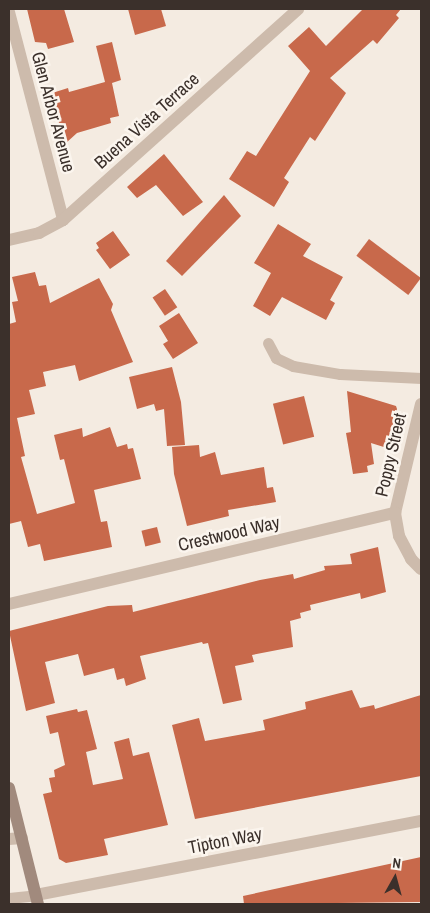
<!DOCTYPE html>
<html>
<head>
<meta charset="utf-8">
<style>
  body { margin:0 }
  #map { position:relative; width:430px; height:913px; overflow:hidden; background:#f4ebe1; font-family:"Archivo Narrow",sans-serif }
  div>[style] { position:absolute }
  .building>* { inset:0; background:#c8694b; transform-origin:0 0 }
  .lane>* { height:11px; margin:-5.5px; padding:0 5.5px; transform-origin:5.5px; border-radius:5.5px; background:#cdbbac }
  .street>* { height:12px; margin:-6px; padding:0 6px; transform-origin:6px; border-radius:6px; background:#cdbbac }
  .secondary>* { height:12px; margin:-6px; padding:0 6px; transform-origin:6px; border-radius:6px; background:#a18a7d }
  span { translate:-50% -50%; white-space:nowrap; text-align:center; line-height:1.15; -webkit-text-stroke:5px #fbf5ee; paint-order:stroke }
  .street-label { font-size:18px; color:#3b302b }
  .frame { position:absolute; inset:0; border:10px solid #3b302b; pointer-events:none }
  .north { position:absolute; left:370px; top:853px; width:50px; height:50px; -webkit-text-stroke:4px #fbf5ee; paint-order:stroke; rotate:7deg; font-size:14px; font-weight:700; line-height:20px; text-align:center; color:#3b302b }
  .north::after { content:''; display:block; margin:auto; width:18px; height:22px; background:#3b302b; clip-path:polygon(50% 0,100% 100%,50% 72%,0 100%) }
</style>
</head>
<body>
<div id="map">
  <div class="building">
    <div style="clip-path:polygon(27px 9px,64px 9px,74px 42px,48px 49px,46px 43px,35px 42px)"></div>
    <div style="clip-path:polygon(128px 9px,161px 9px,166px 26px,135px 35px)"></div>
    <div style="clip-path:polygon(363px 9px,401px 9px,396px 15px,399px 18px,377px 44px,373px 40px,330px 78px,346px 93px,315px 141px,310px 137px,284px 178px,289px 182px,274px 207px,229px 179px,247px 151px,256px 156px,310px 71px,288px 46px,309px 27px,326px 46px)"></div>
    <div style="clip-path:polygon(112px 42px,121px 80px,112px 83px,119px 116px,110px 118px,111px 123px,77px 133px,66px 143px,49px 94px,68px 88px,69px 92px,105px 82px,96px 46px)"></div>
    <div style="clip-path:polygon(164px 154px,203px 202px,183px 216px,156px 185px,137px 198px,127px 187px)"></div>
    <div style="clip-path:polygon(224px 195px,241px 216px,182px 276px,166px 261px)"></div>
    <div style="clip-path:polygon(278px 224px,311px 244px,303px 256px,343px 277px,330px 300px,335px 303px,326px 320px,282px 297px,270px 316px,253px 306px,271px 273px,254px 263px)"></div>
    <div style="clip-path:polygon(113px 231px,130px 255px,110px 269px,96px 250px,99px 248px,96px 243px)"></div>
    <div style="left:369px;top:239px;width:65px;height:21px;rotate:37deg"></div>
    <div style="clip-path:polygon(35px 272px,39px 286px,46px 285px,50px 303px,99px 278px,113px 304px,111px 310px,133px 362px,79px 381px,75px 365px,43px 372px,46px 386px,29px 390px,35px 414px,17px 418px,25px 456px,21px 457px,37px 514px,75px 503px,64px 459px,60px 460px,54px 435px,82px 428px,83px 437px,110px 427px,117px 447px,127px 444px,128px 449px,133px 448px,141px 479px,94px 490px,101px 522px,107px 521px,112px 547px,44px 561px,40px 544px,28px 547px,21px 521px,9px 524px,9px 324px,16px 322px,12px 302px,18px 301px,12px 277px)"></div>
    <div style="left:165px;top:289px;width:22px;height:15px;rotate:56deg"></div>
    <div style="clip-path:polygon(179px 313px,198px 343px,173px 359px,163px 344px,168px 341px,159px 326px)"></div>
    <div style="clip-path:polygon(172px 367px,181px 402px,185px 445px,167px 446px,164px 409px,156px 411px,154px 404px,137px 409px,129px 377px)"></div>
    <div style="clip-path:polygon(347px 391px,396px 406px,397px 409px,387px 448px,371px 443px,374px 464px,367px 466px,368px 472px,353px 474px,346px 433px,351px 432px)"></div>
    <div style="left:304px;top:396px;width:42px;height:32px;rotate:76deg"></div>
    <div style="clip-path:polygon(199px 445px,200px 457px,215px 452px,221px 475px,264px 467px,267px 488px,273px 487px,276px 502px,228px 510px,229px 516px,187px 526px,174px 474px,172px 447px)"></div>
    <div style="left:157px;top:527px;width:16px;height:16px;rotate:76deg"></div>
    <div style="clip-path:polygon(378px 547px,386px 592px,361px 599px,360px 593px,310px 605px,311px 610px,300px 613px,301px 618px,290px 621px,293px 647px,252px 655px,254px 662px,235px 666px,242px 700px,223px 704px,208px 643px,203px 644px,202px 642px,140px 656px,146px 679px,126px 686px,124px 678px,117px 680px,114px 668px,84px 676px,78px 654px,45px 662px,55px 703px,26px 711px,9px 631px,108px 606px,132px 605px,133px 612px,260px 580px,293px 574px,294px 579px,325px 570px,324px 566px,352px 564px,350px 554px)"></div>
    <div style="clip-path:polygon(352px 690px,360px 708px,374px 705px,375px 709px,421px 695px,421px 776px,195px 819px,172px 725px,199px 718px,205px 741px,265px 730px,263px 720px,306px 709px,305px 702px)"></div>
    <div style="clip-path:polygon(77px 709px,78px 712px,87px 710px,97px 749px,86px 752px,93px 785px,123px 779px,114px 742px,129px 738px,133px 756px,149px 752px,168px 825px,104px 839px,108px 855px,66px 863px,59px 859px,43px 794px,52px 792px,49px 778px,55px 777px,54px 770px,65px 765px,58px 732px,50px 734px,46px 716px)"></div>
    <div style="clip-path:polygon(421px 857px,421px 902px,244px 904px,243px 896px)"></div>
  </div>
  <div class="lane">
    <div style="left:268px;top:343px;width:17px;rotate:62deg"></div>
    <div style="left:276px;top:358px;width:19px;rotate:25deg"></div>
    <div style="left:293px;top:366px;width:48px;rotate:9.7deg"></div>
    <div style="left:340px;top:374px;width:81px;rotate:2.8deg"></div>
    <div style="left:9px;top:898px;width:27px;rotate:-6deg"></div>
  </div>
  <div class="street">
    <div style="left:9px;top:12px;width:215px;rotate:75.4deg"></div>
    <div style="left:9px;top:240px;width:31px;rotate:-13deg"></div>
    <div style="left:39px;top:233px;width:27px;rotate:-28deg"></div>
    <div style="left:63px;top:220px;width:316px;rotate:-41.9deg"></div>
    <div style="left:395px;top:513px;width:112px;rotate:-76.6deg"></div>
    <div style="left:9px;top:604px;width:397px;rotate:-13.3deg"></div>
    <div style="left:395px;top:513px;width:23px;rotate:80deg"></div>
    <div style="left:399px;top:536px;width:26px;rotate:62deg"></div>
    <div style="left:411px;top:559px;width:14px;rotate:45deg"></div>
    <div style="left:9px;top:839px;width:13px;rotate:-4deg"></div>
    <div style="left:36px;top:895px;width:392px;rotate:-10.9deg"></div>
  </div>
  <div class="secondary">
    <div style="left:9px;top:788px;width:120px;rotate:76deg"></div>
  </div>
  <div class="street-label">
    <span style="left:53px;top:112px;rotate:75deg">Glen Arbor Avenue</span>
    <span style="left:147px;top:121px;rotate:-42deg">Buena Vista Terrace</span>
    <span style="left:391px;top:455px;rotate:-77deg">Poppy Street</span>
    <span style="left:229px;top:534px;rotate:-13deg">Crestwood Way</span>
    <span style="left:225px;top:841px;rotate:-11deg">Tipton Way</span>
  </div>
  <div class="frame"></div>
  <div class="north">N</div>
</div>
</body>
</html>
